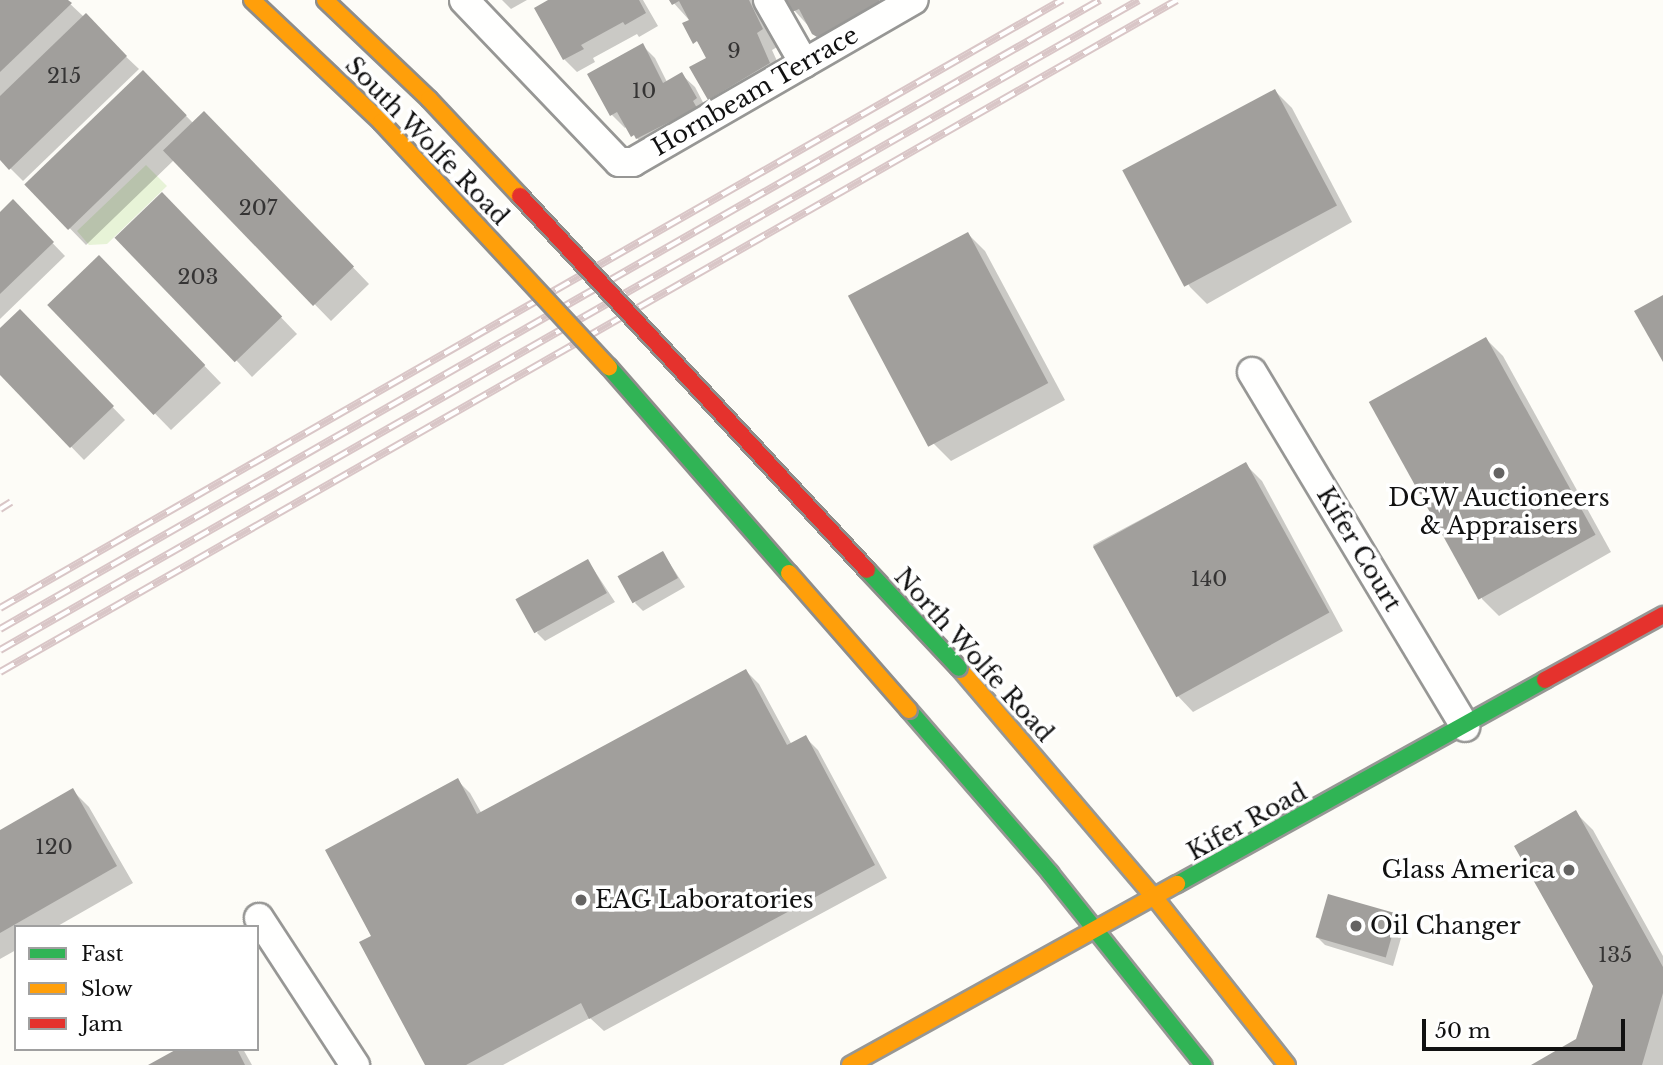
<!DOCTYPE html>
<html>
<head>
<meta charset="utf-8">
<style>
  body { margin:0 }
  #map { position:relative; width:1663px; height:1065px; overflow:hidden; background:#fdfcf7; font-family:"Libre Baskerville",serif }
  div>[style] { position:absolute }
  .green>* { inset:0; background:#e7f3d7 }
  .shadow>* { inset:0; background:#0003 }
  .building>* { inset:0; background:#a19f9c; transform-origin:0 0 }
  .roads { filter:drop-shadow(2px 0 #979795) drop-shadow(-2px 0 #979795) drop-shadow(0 2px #979795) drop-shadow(0 -2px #979795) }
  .street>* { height:28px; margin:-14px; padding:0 14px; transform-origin:14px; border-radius:14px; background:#fffffe }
  .fast>* { height:16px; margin:-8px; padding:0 8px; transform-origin:8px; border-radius:8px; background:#30b455 }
  .slow>* { height:16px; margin:-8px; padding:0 8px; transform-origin:8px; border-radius:8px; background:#ff9f0a }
  .jam>* { height:16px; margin:-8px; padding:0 8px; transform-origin:8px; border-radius:8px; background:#e5322d }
  .rail>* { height:8px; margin-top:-4px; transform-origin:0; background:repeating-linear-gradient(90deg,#fff 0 16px,#d9c6c7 0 32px); box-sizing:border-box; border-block:2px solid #d9c6c7 }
  .bridges { filter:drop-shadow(2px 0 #8e8d8b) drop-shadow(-2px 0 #8e8d8b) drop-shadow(0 2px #8e8d8b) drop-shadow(0 -2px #8e8d8b) }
  .fast-bridge>* { height:16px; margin:-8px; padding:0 8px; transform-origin:8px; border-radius:8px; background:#30b455 }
  .slow-bridge>* { height:16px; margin:-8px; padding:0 8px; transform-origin:8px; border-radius:8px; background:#ff9f0a }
  .jam-bridge>* { height:16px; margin:-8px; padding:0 8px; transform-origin:8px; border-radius:8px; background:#e5322d }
  .dots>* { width:19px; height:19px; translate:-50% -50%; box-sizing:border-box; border:4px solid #fff; border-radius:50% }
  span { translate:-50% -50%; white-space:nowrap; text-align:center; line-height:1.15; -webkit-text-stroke:7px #fff; paint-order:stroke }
  .number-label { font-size:21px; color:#353434 }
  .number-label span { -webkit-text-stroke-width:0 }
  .street-label { font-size:24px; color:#111 }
  .poi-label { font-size:24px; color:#111 }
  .right { translate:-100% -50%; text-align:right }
  .left { translate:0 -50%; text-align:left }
  .legend { position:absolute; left:14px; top:925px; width:245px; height:126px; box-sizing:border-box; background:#fff; border:2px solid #a0a0a0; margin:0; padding:9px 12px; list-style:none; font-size:21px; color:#111 }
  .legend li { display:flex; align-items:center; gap:14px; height:35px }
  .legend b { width:35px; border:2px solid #a0a0a0 }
  .scale { position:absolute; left:1422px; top:1019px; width:203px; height:32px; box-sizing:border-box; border:4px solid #111; border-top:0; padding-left:9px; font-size:21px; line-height:24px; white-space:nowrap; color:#111; -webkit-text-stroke:5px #fff; paint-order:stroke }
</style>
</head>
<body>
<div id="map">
  <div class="green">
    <div style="clip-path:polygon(146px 165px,167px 186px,107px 244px,89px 245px,77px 231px)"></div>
  </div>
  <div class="shadow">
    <div style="clip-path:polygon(0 0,66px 0,139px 69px,23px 181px,0 158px)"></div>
    <div style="clip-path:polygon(502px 0,527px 0,511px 9px)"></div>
    <div style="clip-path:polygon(552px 0,643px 0,658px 26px,639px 37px,637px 34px,593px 58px,595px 62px,577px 72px,564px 59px)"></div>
    <div style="clip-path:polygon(671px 0,754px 0,779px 46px,772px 50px,786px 81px,726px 116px,709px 99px,709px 58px,685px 24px,690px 21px)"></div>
    <div style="clip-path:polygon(785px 0,885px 0,897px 21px,830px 50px)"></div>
    <div style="clip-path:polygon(642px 45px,655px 58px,667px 82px,682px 75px,695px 87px,708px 112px,646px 149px,627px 126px,625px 128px,612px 115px)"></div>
    <div style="clip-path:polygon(143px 72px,194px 124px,221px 130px,369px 284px,331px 321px,174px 160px,86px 245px,27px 184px)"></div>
    <div style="clip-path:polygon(1275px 91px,1292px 108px,1352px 222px,1207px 304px,1190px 287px,1125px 173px)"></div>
    <div style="clip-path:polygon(13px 202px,65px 256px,0 319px,0 214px)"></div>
    <div style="clip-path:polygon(179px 211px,297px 334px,252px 377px,236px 360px)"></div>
    <div style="clip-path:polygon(968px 234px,985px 251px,1065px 400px,951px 461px,934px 444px,852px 299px)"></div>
    <div style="clip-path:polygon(116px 274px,221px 383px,171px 430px,49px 305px)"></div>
    <div style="clip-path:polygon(20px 311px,125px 420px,84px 460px,0 373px,0 331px)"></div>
    <div style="clip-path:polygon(1486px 339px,1503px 356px,1611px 552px,1499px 616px,1482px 599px)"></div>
    <div style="clip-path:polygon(1245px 464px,1262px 481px,1343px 631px,1193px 712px,1177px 695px,1093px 545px)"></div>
    <div style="clip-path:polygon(663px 553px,685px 587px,643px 611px,635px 603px)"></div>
    <div style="clip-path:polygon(588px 561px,615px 602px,545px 641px,537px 633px)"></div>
    <div style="clip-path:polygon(746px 671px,759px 684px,792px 745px,805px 737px,818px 750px,887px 878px,604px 1031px,590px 1018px,503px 1065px,427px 1065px,373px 936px,457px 780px,470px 793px,482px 814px)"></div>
    <div style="clip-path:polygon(72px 790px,89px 807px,133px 883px,56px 927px,16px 927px,16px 950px,0 959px,0 832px)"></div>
    <div style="clip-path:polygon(1576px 813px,1593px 830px,1663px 956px,1663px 1065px,1534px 1065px,1578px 1040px,1595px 986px)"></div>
    <div style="clip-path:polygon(1397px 916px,1405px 924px,1393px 966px,1325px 945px,1317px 937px)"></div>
    <div style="clip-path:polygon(181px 1049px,243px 1049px,252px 1065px,152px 1065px)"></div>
  </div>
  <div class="building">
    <div style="clip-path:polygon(0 0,68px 0,72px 3px,0 72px)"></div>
    <div style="clip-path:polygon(548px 0,639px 0,646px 13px,625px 25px,623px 22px,581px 45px,584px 49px,563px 60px,534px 8px)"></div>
    <div style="clip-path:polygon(669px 0,749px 0,763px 29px,757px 33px,770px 63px,708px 100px,689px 67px,706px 58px,697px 41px,693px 44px,682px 23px,689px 20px,679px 1px,672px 5px)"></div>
    <div style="clip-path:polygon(785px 0,879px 0,881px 4px,817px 37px,812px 34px,799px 9px,792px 12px)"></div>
    <div style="clip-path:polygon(86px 13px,127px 56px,9px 170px,0 160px,0 96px)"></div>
    <div style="clip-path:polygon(643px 43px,663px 83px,682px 72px,697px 98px,693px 101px,697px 108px,636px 139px,634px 135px,631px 137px,617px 112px,610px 116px,587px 74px)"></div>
    <div style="left:143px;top:70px;width:63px;height:165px;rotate:46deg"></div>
    <div style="left:1275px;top:89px;width:132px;height:173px;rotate:62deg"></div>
    <div style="left:204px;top:111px;width:216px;height:57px;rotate:46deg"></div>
    <div style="left:162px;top:192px;width:173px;height:66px;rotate:46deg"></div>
    <div style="clip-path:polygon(13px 199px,54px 242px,0 294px,0 212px)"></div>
    <div style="left:968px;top:232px;width:171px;height:136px;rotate:62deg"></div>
    <div style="left:99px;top:255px;width:153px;height:72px;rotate:46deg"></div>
    <div style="clip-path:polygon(1663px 295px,1663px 362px,1634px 311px)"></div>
    <div style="clip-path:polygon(20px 309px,114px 406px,70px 448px,0 375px,0 328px)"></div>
    <div style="left:1486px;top:337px;width:226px;height:134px;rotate:61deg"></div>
    <div style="left:1246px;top:462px;width:172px;height:175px;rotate:61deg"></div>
    <div style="left:663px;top:551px;width:31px;height:52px;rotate:61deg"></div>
    <div style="left:588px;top:559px;width:39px;height:83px;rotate:61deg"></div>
    <div style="clip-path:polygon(746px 669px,787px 745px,806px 735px,875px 865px,589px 1019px,581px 1003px,466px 1065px,425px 1065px,359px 942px,371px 936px,325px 850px,458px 778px,477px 814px)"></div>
    <div style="clip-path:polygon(73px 788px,117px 866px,0 933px,0 830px)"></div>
    <div style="clip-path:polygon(1576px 810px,1663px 967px,1663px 993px,1642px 1065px,1531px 1065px,1576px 1039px,1593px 986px,1514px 846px)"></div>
    <div style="left:1328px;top:894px;width:73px;height:45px;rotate:16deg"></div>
    <div style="clip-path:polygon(177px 1049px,237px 1049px,245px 1065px,148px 1065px)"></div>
  </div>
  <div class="roads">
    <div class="street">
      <div style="left:464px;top:0;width:224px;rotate:46.3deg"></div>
      <div style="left:619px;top:162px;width:14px"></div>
      <div style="left:633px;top:162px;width:324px;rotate:-30deg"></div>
      <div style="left:768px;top:0;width:73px;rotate:60.3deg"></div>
      <div style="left:1252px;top:372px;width:414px;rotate:59deg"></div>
      <div style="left:259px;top:918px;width:176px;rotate:56.9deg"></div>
    </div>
    <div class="fast">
      <div style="left:909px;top:710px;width:216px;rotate:49.1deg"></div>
      <div style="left:1050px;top:873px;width:246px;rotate:51.4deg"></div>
      <div style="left:1177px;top:884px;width:421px;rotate:-29deg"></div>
    </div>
    <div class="slow">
      <div style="left:959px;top:668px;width:302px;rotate:49.6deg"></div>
      <div style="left:1155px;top:898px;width:213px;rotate:51.7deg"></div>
      <div style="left:850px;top:1065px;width:374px;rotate:-29deg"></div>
    </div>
    <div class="jam">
      <div style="left:1545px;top:680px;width:135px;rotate:-28.8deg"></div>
    </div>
  </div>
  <div class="rail">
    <div style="left:0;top:509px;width:13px;rotate:-32deg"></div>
    <div style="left:0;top:608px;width:1224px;rotate:-29.79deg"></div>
    <div style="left:0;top:629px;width:1267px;rotate:-29.76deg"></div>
    <div style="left:0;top:650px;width:1311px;rotate:-29.71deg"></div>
    <div style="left:0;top:672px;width:1355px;rotate:-29.72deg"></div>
  </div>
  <div class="bridges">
    <div class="fast-bridge">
      <div style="left:609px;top:367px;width:274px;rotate:48.9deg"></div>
      <div style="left:867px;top:570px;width:134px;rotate:46.8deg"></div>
    </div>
    <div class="slow-bridge">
      <div style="left:252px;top:0;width:178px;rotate:43.4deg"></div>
      <div style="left:381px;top:122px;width:335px;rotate:47.1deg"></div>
      <div style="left:325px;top:0;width:144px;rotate:43.6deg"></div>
      <div style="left:429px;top:99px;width:133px;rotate:46.8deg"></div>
      <div style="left:789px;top:573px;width:182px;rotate:48.8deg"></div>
    </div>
    <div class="jam-bridge">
      <div style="left:520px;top:196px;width:510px;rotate:47.14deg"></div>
    </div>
  </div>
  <div class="dots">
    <div style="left:1499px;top:473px;background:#646362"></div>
    <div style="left:1569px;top:870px;background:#646362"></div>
    <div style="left:581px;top:900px;background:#646362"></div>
    <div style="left:1356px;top:926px;background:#646362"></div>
  </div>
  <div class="number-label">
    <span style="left:734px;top:51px">9</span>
    <span style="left:64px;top:76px">215</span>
    <span style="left:644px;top:91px">10</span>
    <span style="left:258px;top:208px">207</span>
    <span style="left:198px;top:277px">203</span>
    <span style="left:1209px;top:579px">140</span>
    <span style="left:54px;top:847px">120</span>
    <span style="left:1615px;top:955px">135</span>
  </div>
  <div class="street-label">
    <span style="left:755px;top:91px;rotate:-30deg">Hornbeam Terrace</span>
    <span style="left:427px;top:141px;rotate:46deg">South Wolfe Road</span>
    <span style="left:1359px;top:549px;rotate:59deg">Kifer Court</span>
    <span style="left:974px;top:655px;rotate:48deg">North Wolfe Road</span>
    <span style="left:1247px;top:822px;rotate:-29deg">Kifer Road</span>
  </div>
  <div class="poi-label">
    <span style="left:1499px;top:512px">DGW Auctioneers<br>&amp; Appraisers</span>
    <span class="right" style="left:1555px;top:870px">Glass America</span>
    <span class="left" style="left:595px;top:900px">EAG Laboratories</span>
    <span class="left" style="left:1370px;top:926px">Oil Changer</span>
  </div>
  <ul class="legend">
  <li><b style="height:9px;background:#30b455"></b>Fast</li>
  <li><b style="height:9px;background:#ff9f0a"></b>Slow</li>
  <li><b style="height:9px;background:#e5322d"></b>Jam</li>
  </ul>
  <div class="scale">50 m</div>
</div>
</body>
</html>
